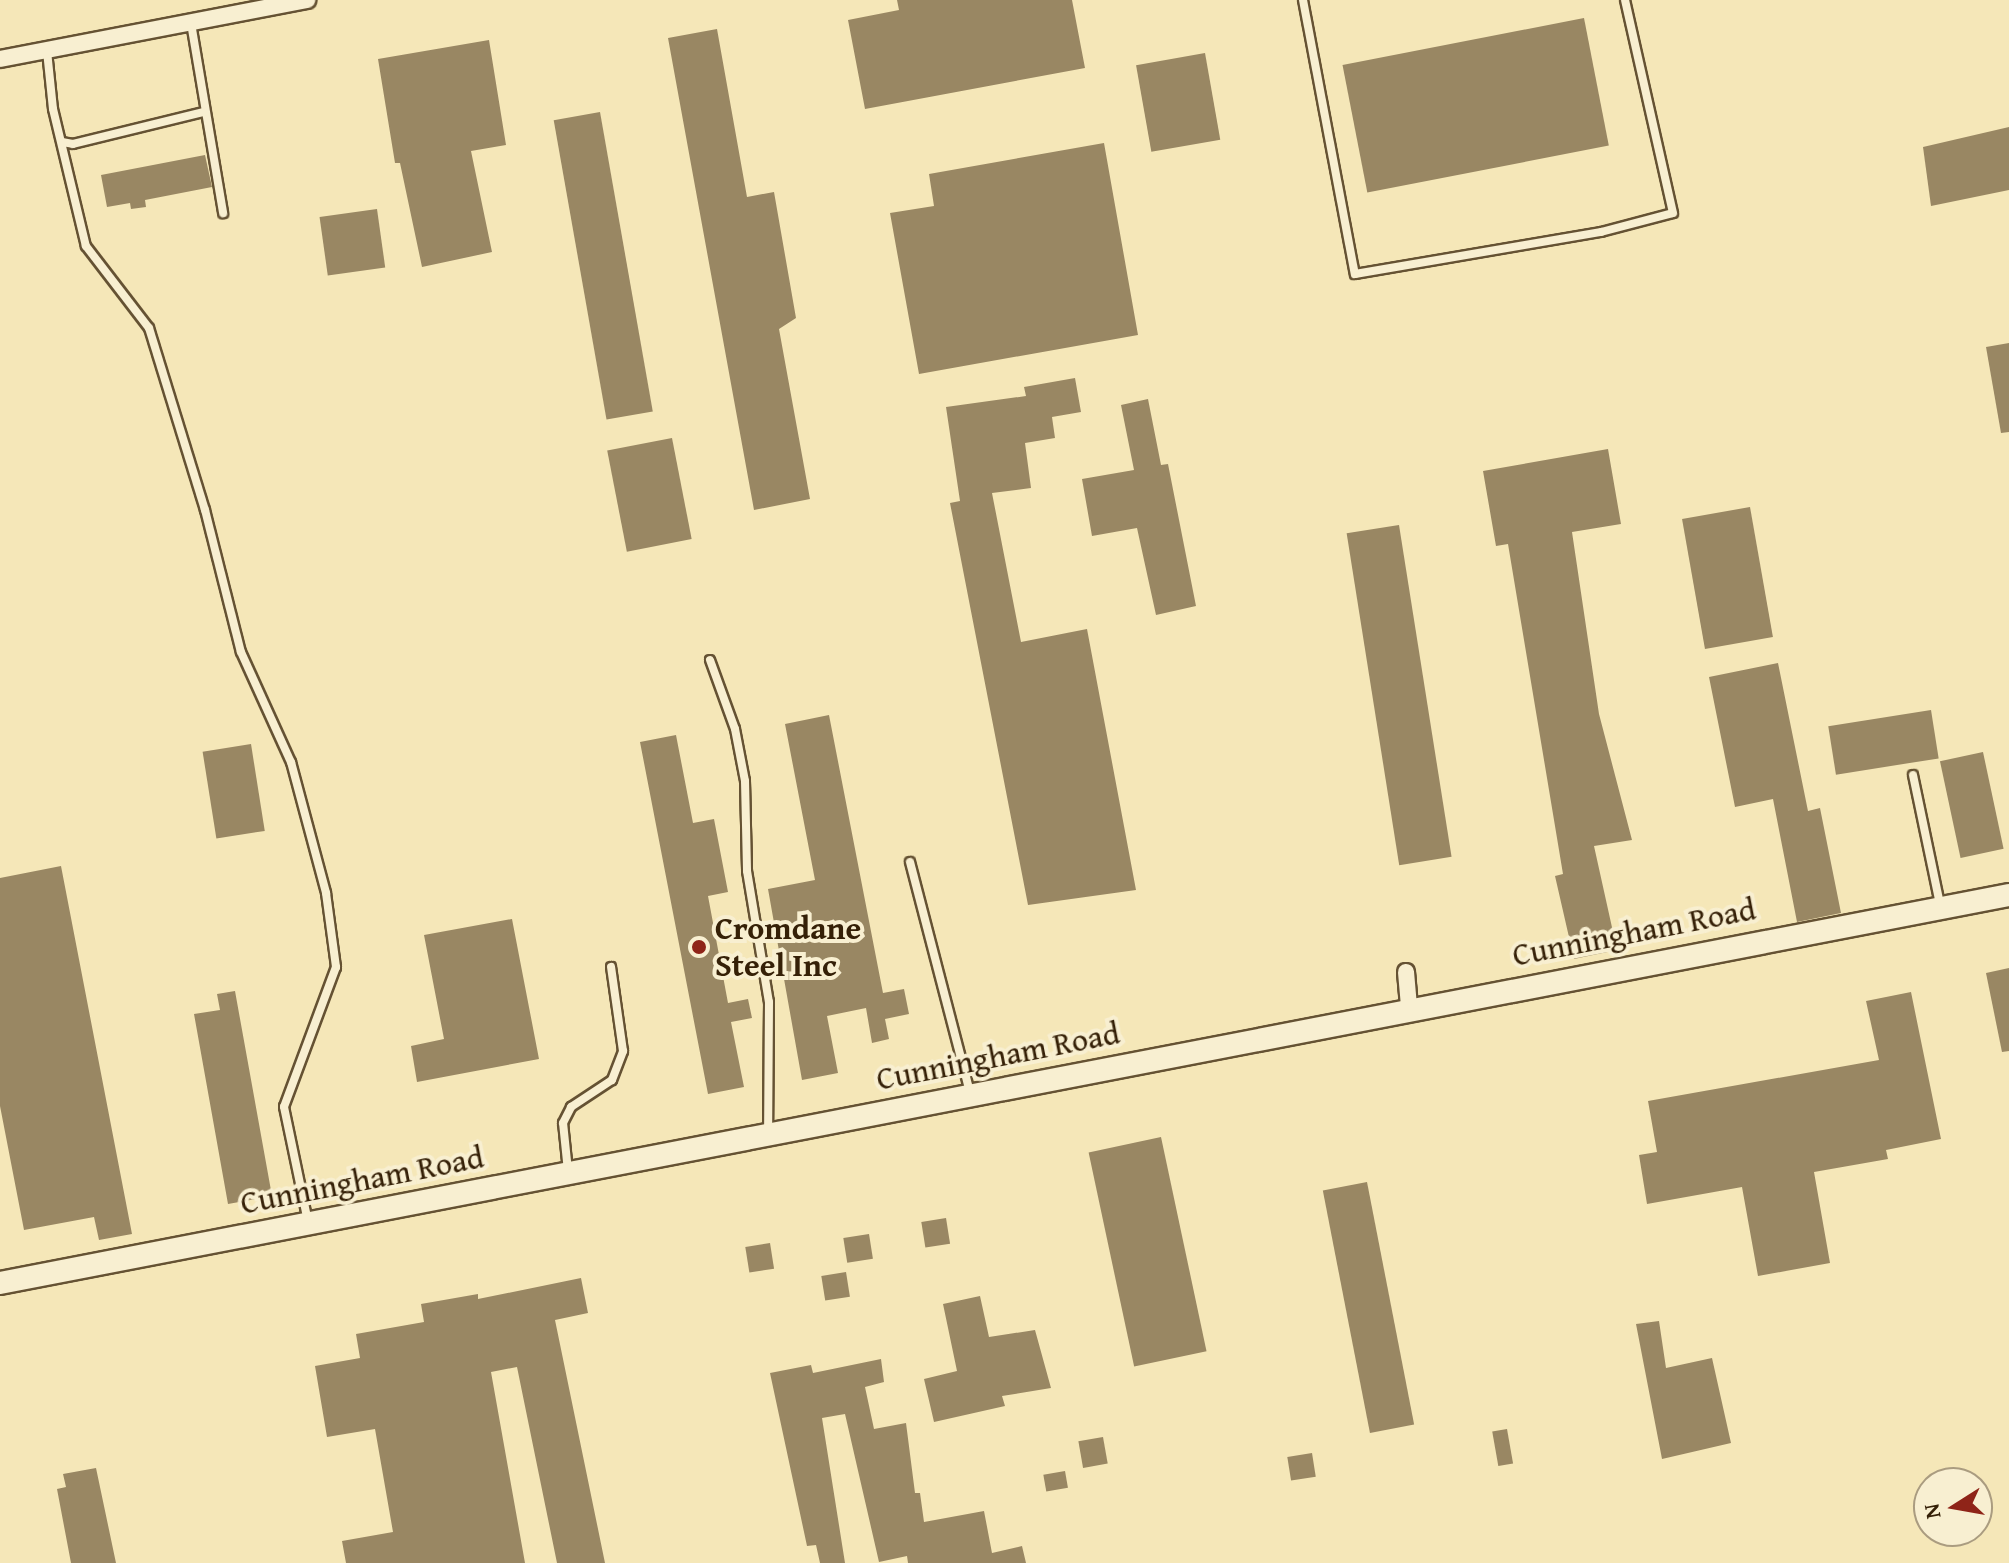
<!DOCTYPE html>
<html>
<head>
<meta charset="utf-8">
<style>
  body { margin:0 }
  #map { position:relative; width:2009px; height:1563px; overflow:hidden; background:#f5e7b8; font-family:"Gentium Book Plus",serif }
  div>[style] { position:absolute }
  .building>* { inset:0; background:#998763; transform-origin:0 0 }
  .roads { filter:drop-shadow(2px 0 #655233) drop-shadow(-2px 0 #655233) drop-shadow(0 2px #655233) drop-shadow(0 -2px #655233) }
  .lane>* { height:8px; margin:-4px; padding:0 4px; transform-origin:4px; border-radius:4px; background:#f8efd1 }
  .street>* { height:16px; margin:-8px; padding:0 8px; transform-origin:8px; border-radius:8px; background:#f8efd1 }
  .secondary>* { height:22px; margin:-11px; padding:0 11px; transform-origin:11px; border-radius:11px; background:#f8efd1 }
  .dots>* { width:22px; height:22px; translate:-50% -50%; box-sizing:border-box; border:4px solid #f8efd1; border-radius:50% }
  span { translate:-50% -50%; white-space:nowrap; text-align:center; line-height:1.15; -webkit-text-stroke:8px #f8efd1; paint-order:stroke }
  .poi-label { font-size:32px; color:#352007; font-weight:700 }
  .left { translate:0 -50%; text-align:left }
  .street-label { font-size:32px; color:#352007 }
  .north { position:absolute; left:1913px; top:1467px; width:80px; height:80px; box-sizing:border-box; background:#f8efd1; border:2px solid #aa9c80; border-radius:50%; rotate:259deg; font-size:22px; font-weight:700; line-height:32px; text-align:center; color:#352007 }
  .north::after { content:''; display:block; margin:auto; width:28px; height:36px; background:#8f2418; clip-path:polygon(50% 0,100% 100%,50% 72%,0 100%) }
</style>
</head>
<body>
<div id="map">
  <div class="building">
    <div style="clip-path:polygon(897px 0,1072px 0,1085px 68px,865px 109px,848px 20px,899px 10px)"></div>
    <div style="left:1584px;top:18px;width:130px;height:246px;rotate:79deg"></div>
    <div style="clip-path:polygon(717px 29px,747px 197px,774px 192px,796px 318px,779px 329px,810px 499px,754px 510px,668px 38px)"></div>
    <div style="clip-path:polygon(489px 40px,506px 145px,471px 151px,492px 252px,422px 267px,400px 163px,395px 163px,378px 59px)"></div>
    <div style="left:1205px;top:53px;width:88px;height:70px;rotate:80deg"></div>
    <div style="left:600px;top:112px;width:304px;height:47px;rotate:80deg"></div>
    <div style="clip-path:polygon(2009px 127px,2009px 190px,1931px 206px,1923px 147px)"></div>
    <div style="clip-path:polygon(1104px 143px,1138px 335px,919px 374px,890px 213px,934px 206px,929px 174px)"></div>
    <div style="clip-path:polygon(205px 155px,212px 187px,145px 200px,146px 207px,131px 209px,130px 203px,107px 207px,101px 175px)"></div>
    <div style="left:377px;top:209px;width:59px;height:58px;rotate:82deg"></div>
    <div style="clip-path:polygon(2009px 343px,2009px 432px,2001px 433px,1986px 347px)"></div>
    <div style="clip-path:polygon(1075px 378px,1081px 412px,1052px 417px,1055px 438px,1025px 443px,1031px 488px,992px 493px,1021px 642px,1087px 629px,1136px 890px,1028px 905px,950px 503px,960px 501px,946px 407px,1026px 396px,1024px 387px)"></div>
    <div style="clip-path:polygon(1148px 399px,1161px 465px,1168px 464px,1196px 606px,1156px 615px,1137px 528px,1092px 536px,1082px 479px,1134px 470px,1121px 405px)"></div>
    <div style="left:672px;top:438px;width:103px;height:66px;rotate:79deg"></div>
    <div style="clip-path:polygon(1608px 449px,1621px 524px,1572px 532px,1599px 714px,1632px 840px,1594px 846px,1617px 950px,1574px 959px,1555px 876px,1563px 874px,1508px 544px,1496px 546px,1483px 471px)"></div>
    <div style="left:1750px;top:507px;width:132px;height:69px;rotate:80deg"></div>
    <div style="left:1399px;top:525px;width:336px;height:53px;rotate:81deg"></div>
    <div style="clip-path:polygon(1778px 663px,1808px 811px,1820px 808px,1841px 913px,1797px 922px,1773px 799px,1735px 807px,1709px 677px)"></div>
    <div style="left:1931px;top:710px;width:49px;height:104px;rotate:81deg"></div>
    <div style="clip-path:polygon(829px 715px,883px 993px,904px 989px,909px 1014px,885px 1019px,889px 1039px,872px 1043px,866px 1008px,827px 1016px,838px 1073px,802px 1080px,768px 889px,815px 880px,785px 724px)"></div>
    <div style="clip-path:polygon(676px 735px,693px 823px,714px 819px,728px 892px,708px 896px,728px 1003px,748px 999px,752px 1018px,731px 1022px,744px 1087px,708px 1094px,640px 742px)"></div>
    <div style="left:251px;top:744px;width:88px;height:49px;rotate:81deg"></div>
    <div style="left:1983px;top:752px;width:99px;height:44px;rotate:78deg"></div>
    <div style="clip-path:polygon(61px 866px,132px 1234px,99px 1240px,94px 1217px,24px 1230px,0 1106px,0 878px)"></div>
    <div style="clip-path:polygon(512px 919px,539px 1059px,417px 1082px,411px 1046px,444px 1039px,424px 935px)"></div>
    <div style="clip-path:polygon(2009px 968px,2009px 1051px,2002px 1052px,1986px 973px)"></div>
    <div style="clip-path:polygon(235px 991px,272px 1196px,228px 1204px,194px 1014px,220px 1010px,217px 994px)"></div>
    <div style="clip-path:polygon(1911px 992px,1941px 1139px,1886px 1150px,1888px 1159px,1814px 1172px,1830px 1263px,1758px 1276px,1742px 1187px,1647px 1204px,1639px 1155px,1657px 1152px,1648px 1101px,1879px 1060px,1866px 1001px)"></div>
    <div style="left:1161px;top:1137px;width:219px;height:74px;rotate:78deg"></div>
    <div style="left:1367px;top:1182px;width:247px;height:45px;rotate:79deg"></div>
    <div style="left:946px;top:1218px;width:26px;height:25px;rotate:81deg"></div>
    <div style="left:869px;top:1234px;width:25px;height:26px;rotate:81deg"></div>
    <div style="left:770px;top:1243px;width:26px;height:25px;rotate:81deg"></div>
    <div style="left:846px;top:1272px;width:25px;height:25px;rotate:81deg"></div>
    <div style="clip-path:polygon(581px 1278px,588px 1313px,555px 1320px,605px 1563px,557px 1563px,517px 1367px,491px 1372px,525px 1563px,346px 1563px,342px 1541px,393px 1532px,375px 1429px,327px 1437px,315px 1366px,360px 1358px,356px 1334px,424px 1322px,421px 1304px,478px 1294px,478px 1299px)"></div>
    <div style="clip-path:polygon(980px 1296px,989px 1337px,1035px 1330px,1051px 1388px,1002px 1396px,1005px 1406px,934px 1422px,924px 1379px,957px 1371px,943px 1304px)"></div>
    <div style="clip-path:polygon(1659px 1321px,1666px 1368px,1712px 1358px,1731px 1443px,1662px 1459px,1636px 1324px)"></div>
    <div style="clip-path:polygon(881px 1359px,884px 1382px,865px 1387px,874px 1429px,906px 1423px,915px 1493px,920px 1493px,924px 1522px,984px 1511px,992px 1553px,1022px 1546px,1026px 1563px,908px 1563px,907px 1556px,879px 1562px,845px 1414px,822px 1418px,845px 1563px,820px 1563px,816px 1545px,807px 1546px,770px 1373px,811px 1365px,813px 1373px)"></div>
    <div style="left:1507px;top:1429px;width:35px;height:15px;rotate:80deg"></div>
    <div style="left:1103px;top:1437px;width:27px;height:25px;rotate:80deg"></div>
    <div style="left:1312px;top:1453px;width:24px;height:25px;rotate:81deg"></div>
    <div style="clip-path:polygon(96px 1468px,116px 1563px,71px 1563px,57px 1489px,66px 1487px,63px 1474px)"></div>
    <div style="left:1065px;top:1471px;width:17px;height:22px;rotate:80deg"></div>
  </div>
  <div class="roads">
    <div class="lane">
      <div style="left:1303px;top:0;width:279px;rotate:79.3deg"></div>
      <div style="left:1355px;top:274px;width:250px;rotate:-9.7deg"></div>
      <div style="left:1601px;top:232px;width:74px;rotate:-14.8deg"></div>
      <div style="left:1673px;top:213px;width:218px;rotate:-102.7deg"></div>
      <div style="left:191px;top:23px;width:193px;rotate:80.4deg"></div>
      <div style="left:47px;top:51px;width:58px;rotate:84.1deg"></div>
      <div style="left:53px;top:109px;width:141px;rotate:76.5deg"></div>
      <div style="left:86px;top:246px;width:103px;rotate:52.5deg"></div>
      <div style="left:149px;top:328px;width:190px;rotate:72.9deg"></div>
      <div style="left:205px;top:510px;width:146px;rotate:75.8deg"></div>
      <div style="left:241px;top:652px;width:121px;rotate:65.6deg"></div>
      <div style="left:291px;top:762px;width:136px;rotate:75deg"></div>
      <div style="left:326px;top:893px;width:75px;rotate:82.3deg"></div>
      <div style="left:336px;top:967px;width:149px;rotate:110.4deg"></div>
      <div style="left:284px;top:1107px;width:117px;rotate:78.2deg"></div>
      <div style="left:62px;top:142px;width:11px;rotate:10deg"></div>
      <div style="left:73px;top:144px;width:134px;rotate:-13.8deg"></div>
      <div style="left:710px;top:660px;width:73px;rotate:70.1deg"></div>
      <div style="left:735px;top:729px;width:53px;rotate:79.1deg"></div>
      <div style="left:745px;top:781px;width:90px;rotate:88.7deg"></div>
      <div style="left:747px;top:871px;width:133px;rotate:80.5deg"></div>
      <div style="left:769px;top:1002px;width:130px;rotate:90.4deg"></div>
      <div style="left:1913px;top:775px;width:132px;rotate:78.2deg"></div>
      <div style="left:910px;top:862px;width:239px;rotate:75.4deg"></div>
      <div style="left:568px;top:1171px;width:48px;rotate:-95.9deg"></div>
      <div style="left:563px;top:1123px;width:18px;rotate:-63deg"></div>
      <div style="left:571px;top:1107px;width:49px;rotate:-33.4deg"></div>
      <div style="left:612px;top:1080px;width:31px;rotate:-69deg"></div>
      <div style="left:623px;top:1051px;width:85px;rotate:-98.1deg"></div>
    </div>
    <div class="street">
      <div style="left:0;top:59px;width:313px;rotate:-10.9deg"></div>
      <div style="left:1406px;top:972px;width:36px;rotate:85deg"></div>
    </div>
    <div class="secondary">
      <div style="left:0;top:1283px;width:2046px;rotate:-10.93deg"></div>
    </div>
  </div>
  <div class="dots">
    <div style="left:699px;top:947px;background:#8f2418"></div>
  </div>
  <div class="poi-label">
    <span class="left" style="left:715px;top:947px">Cromdane<br>Steel Inc</span>
  </div>
  <div class="street-label">
    <span style="left:1634px;top:932px;rotate:-11deg">Cunningham Road</span>
    <span style="left:998px;top:1056px;rotate:-11deg">Cunningham Road</span>
    <span style="left:362px;top:1180px;rotate:-11deg">Cunningham Road</span>
  </div>
  <div class="north">N</div>
</div>
</body>
</html>
